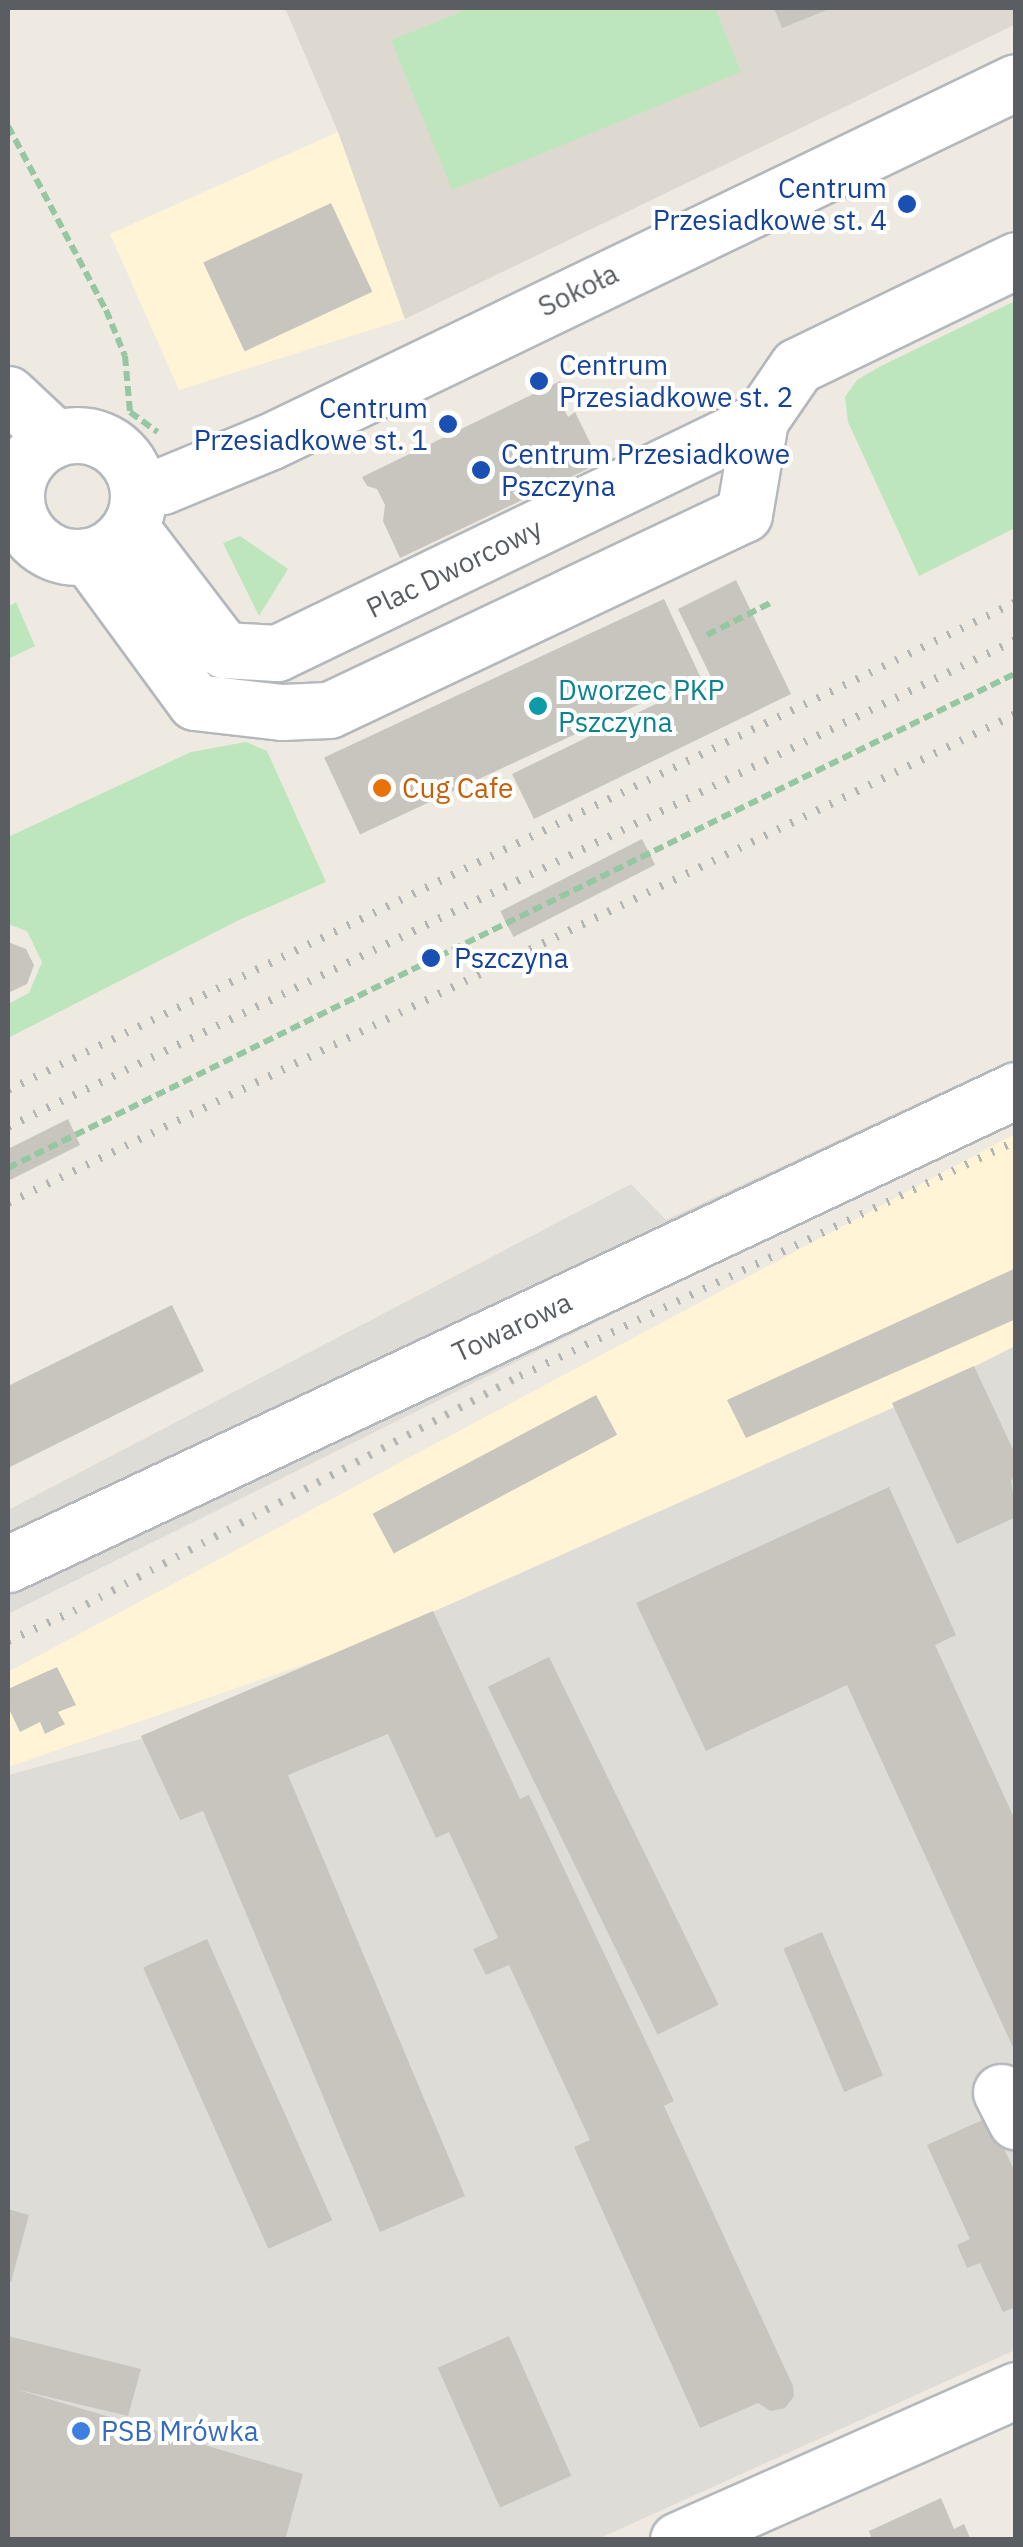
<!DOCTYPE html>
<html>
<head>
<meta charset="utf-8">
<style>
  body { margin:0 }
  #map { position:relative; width:1023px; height:2547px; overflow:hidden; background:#eeeae1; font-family:"IBM Plex Sans",sans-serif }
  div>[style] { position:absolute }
  .commercial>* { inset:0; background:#fff4d5 }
  .industrial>* { inset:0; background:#dedcd6 }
  .education>* { inset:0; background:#ded9d0 }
  .green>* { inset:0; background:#bee6bc }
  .building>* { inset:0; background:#c8c5be; transform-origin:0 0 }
  .path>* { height:6px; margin-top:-3px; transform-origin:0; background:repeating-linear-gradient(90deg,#95c8a2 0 10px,transparent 0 15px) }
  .roads { filter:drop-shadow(2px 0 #b4b8bd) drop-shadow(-2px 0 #b4b8bd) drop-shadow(0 2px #b4b8bd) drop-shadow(0 -2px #b4b8bd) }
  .minor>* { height:55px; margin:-27.5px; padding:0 27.5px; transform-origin:27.5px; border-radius:27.5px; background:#fff }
  .minor>.ring { margin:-27.5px; padding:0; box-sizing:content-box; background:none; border:55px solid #fff; border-radius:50% }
  .rail>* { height:8px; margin-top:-4px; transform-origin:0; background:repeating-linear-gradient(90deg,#b3b4b4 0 2.5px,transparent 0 14.5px) }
  .dots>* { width:28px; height:28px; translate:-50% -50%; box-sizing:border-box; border:5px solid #fff; border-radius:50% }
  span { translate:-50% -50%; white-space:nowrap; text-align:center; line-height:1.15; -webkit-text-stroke:8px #fff; paint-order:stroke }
  .transit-label { font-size:28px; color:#164399 }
  .right { translate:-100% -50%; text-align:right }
  .left { translate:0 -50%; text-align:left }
  .street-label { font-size:28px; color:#5a5e63 }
  .culture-label { font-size:28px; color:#0d838f }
  .food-label { font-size:28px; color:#c56008 }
  .shop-label { font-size:28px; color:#366cbe }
  .frame { position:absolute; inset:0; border:10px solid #5a5e63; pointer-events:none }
</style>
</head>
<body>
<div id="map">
  <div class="commercial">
    <div style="clip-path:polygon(338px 132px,405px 319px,179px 390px,110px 234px)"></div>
    <div style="clip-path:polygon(1015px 1134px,1015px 1346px,899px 1405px,349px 1649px,8px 1767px,8px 1672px)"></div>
  </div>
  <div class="industrial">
    <div style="clip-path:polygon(961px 1083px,972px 1136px,8px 1614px,8px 1510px,631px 1184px,666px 1220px)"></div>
    <div style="clip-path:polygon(1015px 1346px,1015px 2350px,598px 2539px,8px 2540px,8px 1775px,156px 1735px,899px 1405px)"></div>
  </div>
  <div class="education">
    <div style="clip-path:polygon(285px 8px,1015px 8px,1016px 24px,405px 319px,338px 132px)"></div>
  </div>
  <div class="green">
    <div style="clip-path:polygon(471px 8px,715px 8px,741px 72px,452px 190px,391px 40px)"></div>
    <div style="clip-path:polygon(1015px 301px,1015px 528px,919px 576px,848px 422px,845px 397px,857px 380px,879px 367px)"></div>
    <div style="clip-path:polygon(240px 536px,288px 569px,259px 616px,223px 543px)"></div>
    <div style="clip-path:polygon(16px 602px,35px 646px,8px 659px,8px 607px)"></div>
    <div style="clip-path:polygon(246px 742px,267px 751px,326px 882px,239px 920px,8px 1038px,8px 1004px,29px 993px,42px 962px,27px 931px,8px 924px,8px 837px,191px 752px)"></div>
  </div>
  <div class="building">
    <div style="clip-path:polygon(774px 8px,832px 8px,782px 28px)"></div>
    <div style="left:331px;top:203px;width:98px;height:141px;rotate:65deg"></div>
    <div style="clip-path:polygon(560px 381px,566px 392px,560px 402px,568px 417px,575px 412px,600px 463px,400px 558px,383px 521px,385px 505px,377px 489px,367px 486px,362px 477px)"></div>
    <div style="clip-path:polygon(736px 580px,791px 694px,534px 819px,512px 774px,711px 677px,678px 609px)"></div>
    <div style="left:664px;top:599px;width:85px;height:375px;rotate:65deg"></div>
    <div style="left:642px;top:839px;width:29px;height:159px;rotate:63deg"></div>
    <div style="clip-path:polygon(8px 942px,26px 949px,34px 965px,27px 984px,8px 993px)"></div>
    <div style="clip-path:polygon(68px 1119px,80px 1145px,8px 1181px,8px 1149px)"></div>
    <div style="clip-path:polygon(1016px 1268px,1016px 1319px,746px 1438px,727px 1400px)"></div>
    <div style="clip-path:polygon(172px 1305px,204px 1371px,8px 1468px,8px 1386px)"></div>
    <div style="clip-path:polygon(974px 1366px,1016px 1456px,1016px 1478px,1011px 1480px,1016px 1517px,957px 1544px,892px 1403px)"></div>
    <div style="left:596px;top:1395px;width:45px;height:253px;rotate:62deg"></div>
    <div style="clip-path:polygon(889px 1487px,956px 1635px,935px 1645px,1016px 1822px,1016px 2054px,847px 1685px,706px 1751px,636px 1603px)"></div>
    <div style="clip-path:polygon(433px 1611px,520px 1799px,529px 1795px,674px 2101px,664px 2106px,793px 2386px,794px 2396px,785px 2408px,771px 2411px,758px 2403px,700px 2428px,574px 2147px,590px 2140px,509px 1965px,486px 1975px,473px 1949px,498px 1938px,449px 1832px,436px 1838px,388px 1734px,288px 1775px,465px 2196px,380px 2232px,203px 1811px,180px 1820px,141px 1736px)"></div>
    <div style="left:549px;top:1657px;width:387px;height:68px;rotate:64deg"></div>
    <div style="clip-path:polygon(57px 1667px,76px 1705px,58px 1712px,65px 1724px,45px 1734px,40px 1722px,20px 1732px,8px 1707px,8px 1689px)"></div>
    <div style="left:822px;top:1932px;width:156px;height:42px;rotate:67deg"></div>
    <div style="left:207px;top:1939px;width:308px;height:70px;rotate:66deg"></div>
    <div style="clip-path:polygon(989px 2117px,1016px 2174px,1016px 2307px,1003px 2312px,980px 2263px,967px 2268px,957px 2245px,970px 2239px,927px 2145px)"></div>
    <div style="clip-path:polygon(8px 2209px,29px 2215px,11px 2282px,8px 2281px)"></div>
    <div style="clip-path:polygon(8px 2336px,141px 2369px,128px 2416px,15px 2389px,303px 2474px,285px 2540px,8px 2540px)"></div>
    <div style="left:509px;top:2336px;width:153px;height:78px;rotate:66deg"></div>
    <div style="clip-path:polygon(941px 2498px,954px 2529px,964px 2524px,971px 2540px,872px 2540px,869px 2531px)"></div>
  </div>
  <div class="path">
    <div style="left:8px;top:126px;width:208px;rotate:62deg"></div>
    <div style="left:106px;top:310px;width:50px;rotate:67.6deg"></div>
    <div style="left:125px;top:356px;width:56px;rotate:84.9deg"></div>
    <div style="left:130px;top:412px;width:34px;rotate:36deg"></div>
    <div style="left:707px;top:635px;width:73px;rotate:-26.9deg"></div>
    <div style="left:8px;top:1168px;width:1123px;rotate:-26.15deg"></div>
  </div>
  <div class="roads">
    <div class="minor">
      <div style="left:8px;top:394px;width:64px;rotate:43.1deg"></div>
      <div class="ring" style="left:16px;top:435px;width:67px;height:67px"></div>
      <div style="left:138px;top:489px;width:24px;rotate:-7deg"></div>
      <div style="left:162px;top:486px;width:116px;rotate:-22.4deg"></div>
      <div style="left:269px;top:442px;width:829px;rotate:-25.73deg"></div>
      <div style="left:130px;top:527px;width:155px;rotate:52.6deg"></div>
      <div style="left:224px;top:650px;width:53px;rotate:3.2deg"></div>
      <div style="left:277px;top:653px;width:536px;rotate:-25.75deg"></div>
      <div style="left:760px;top:420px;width:65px;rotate:-55.6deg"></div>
      <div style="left:797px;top:366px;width:243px;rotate:-25.8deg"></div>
      <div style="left:88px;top:556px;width:181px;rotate:53.8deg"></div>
      <div style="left:195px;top:702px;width:87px;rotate:6.6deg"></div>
      <div style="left:281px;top:712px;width:48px;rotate:-2.4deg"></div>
      <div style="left:329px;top:710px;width:459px;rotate:-25.3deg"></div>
      <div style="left:744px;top:514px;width:95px;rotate:-80.3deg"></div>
      <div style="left:8px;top:1564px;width:1114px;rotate:-25.18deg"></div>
      <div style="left:1001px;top:2092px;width:33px;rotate:63deg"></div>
      <div style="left:678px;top:2540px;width:370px;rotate:-23.9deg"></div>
    </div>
  </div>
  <div class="rail">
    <div style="left:8px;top:1090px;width:1120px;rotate:-25.83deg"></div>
    <div style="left:8px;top:1127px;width:1119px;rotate:-25.79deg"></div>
    <div style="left:8px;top:1203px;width:1120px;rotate:-25.88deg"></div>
    <div style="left:8px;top:1641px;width:72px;rotate:-24.4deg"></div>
    <div style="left:74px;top:1611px;width:504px;rotate:-27.79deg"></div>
    <div style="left:520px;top:1376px;width:549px;rotate:-25.35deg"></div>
  </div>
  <div class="dots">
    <div style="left:907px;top:204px;background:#1a4fb4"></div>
    <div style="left:539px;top:381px;background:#1a4fb4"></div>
    <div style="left:448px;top:424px;background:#1a4fb4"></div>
    <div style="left:481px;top:470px;background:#1a4fb4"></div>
    <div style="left:538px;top:706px;background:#0f9aa8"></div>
    <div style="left:382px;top:788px;background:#e8710a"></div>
    <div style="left:431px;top:958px;background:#1a4fb4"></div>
    <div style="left:81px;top:2431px;background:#3f7fe0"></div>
  </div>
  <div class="transit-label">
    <span class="right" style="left:887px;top:204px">Centrum<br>Przesiadkowe st. 4</span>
    <span class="left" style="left:559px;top:381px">Centrum<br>Przesiadkowe st. 2</span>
    <span class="right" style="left:428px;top:424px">Centrum<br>Przesiadkowe st. 1</span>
    <span class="left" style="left:501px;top:470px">Centrum Przesiadkowe<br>Pszczyna</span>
    <span class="left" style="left:454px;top:958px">Pszczyna</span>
  </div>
  <div class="street-label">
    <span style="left:578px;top:290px;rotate:-26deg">Sokoła</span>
    <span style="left:454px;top:568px;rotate:-26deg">Plac Dworcowy</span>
    <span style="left:512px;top:1327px;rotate:-25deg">Towarowa</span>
  </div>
  <div class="culture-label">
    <span class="left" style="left:558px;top:706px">Dworzec PKP<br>Pszczyna</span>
  </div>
  <div class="food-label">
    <span class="left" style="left:402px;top:788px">Cug Cafe</span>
  </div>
  <div class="shop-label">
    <span class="left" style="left:101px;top:2431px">PSB Mrówka</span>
  </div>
  <div class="frame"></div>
</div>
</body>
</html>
